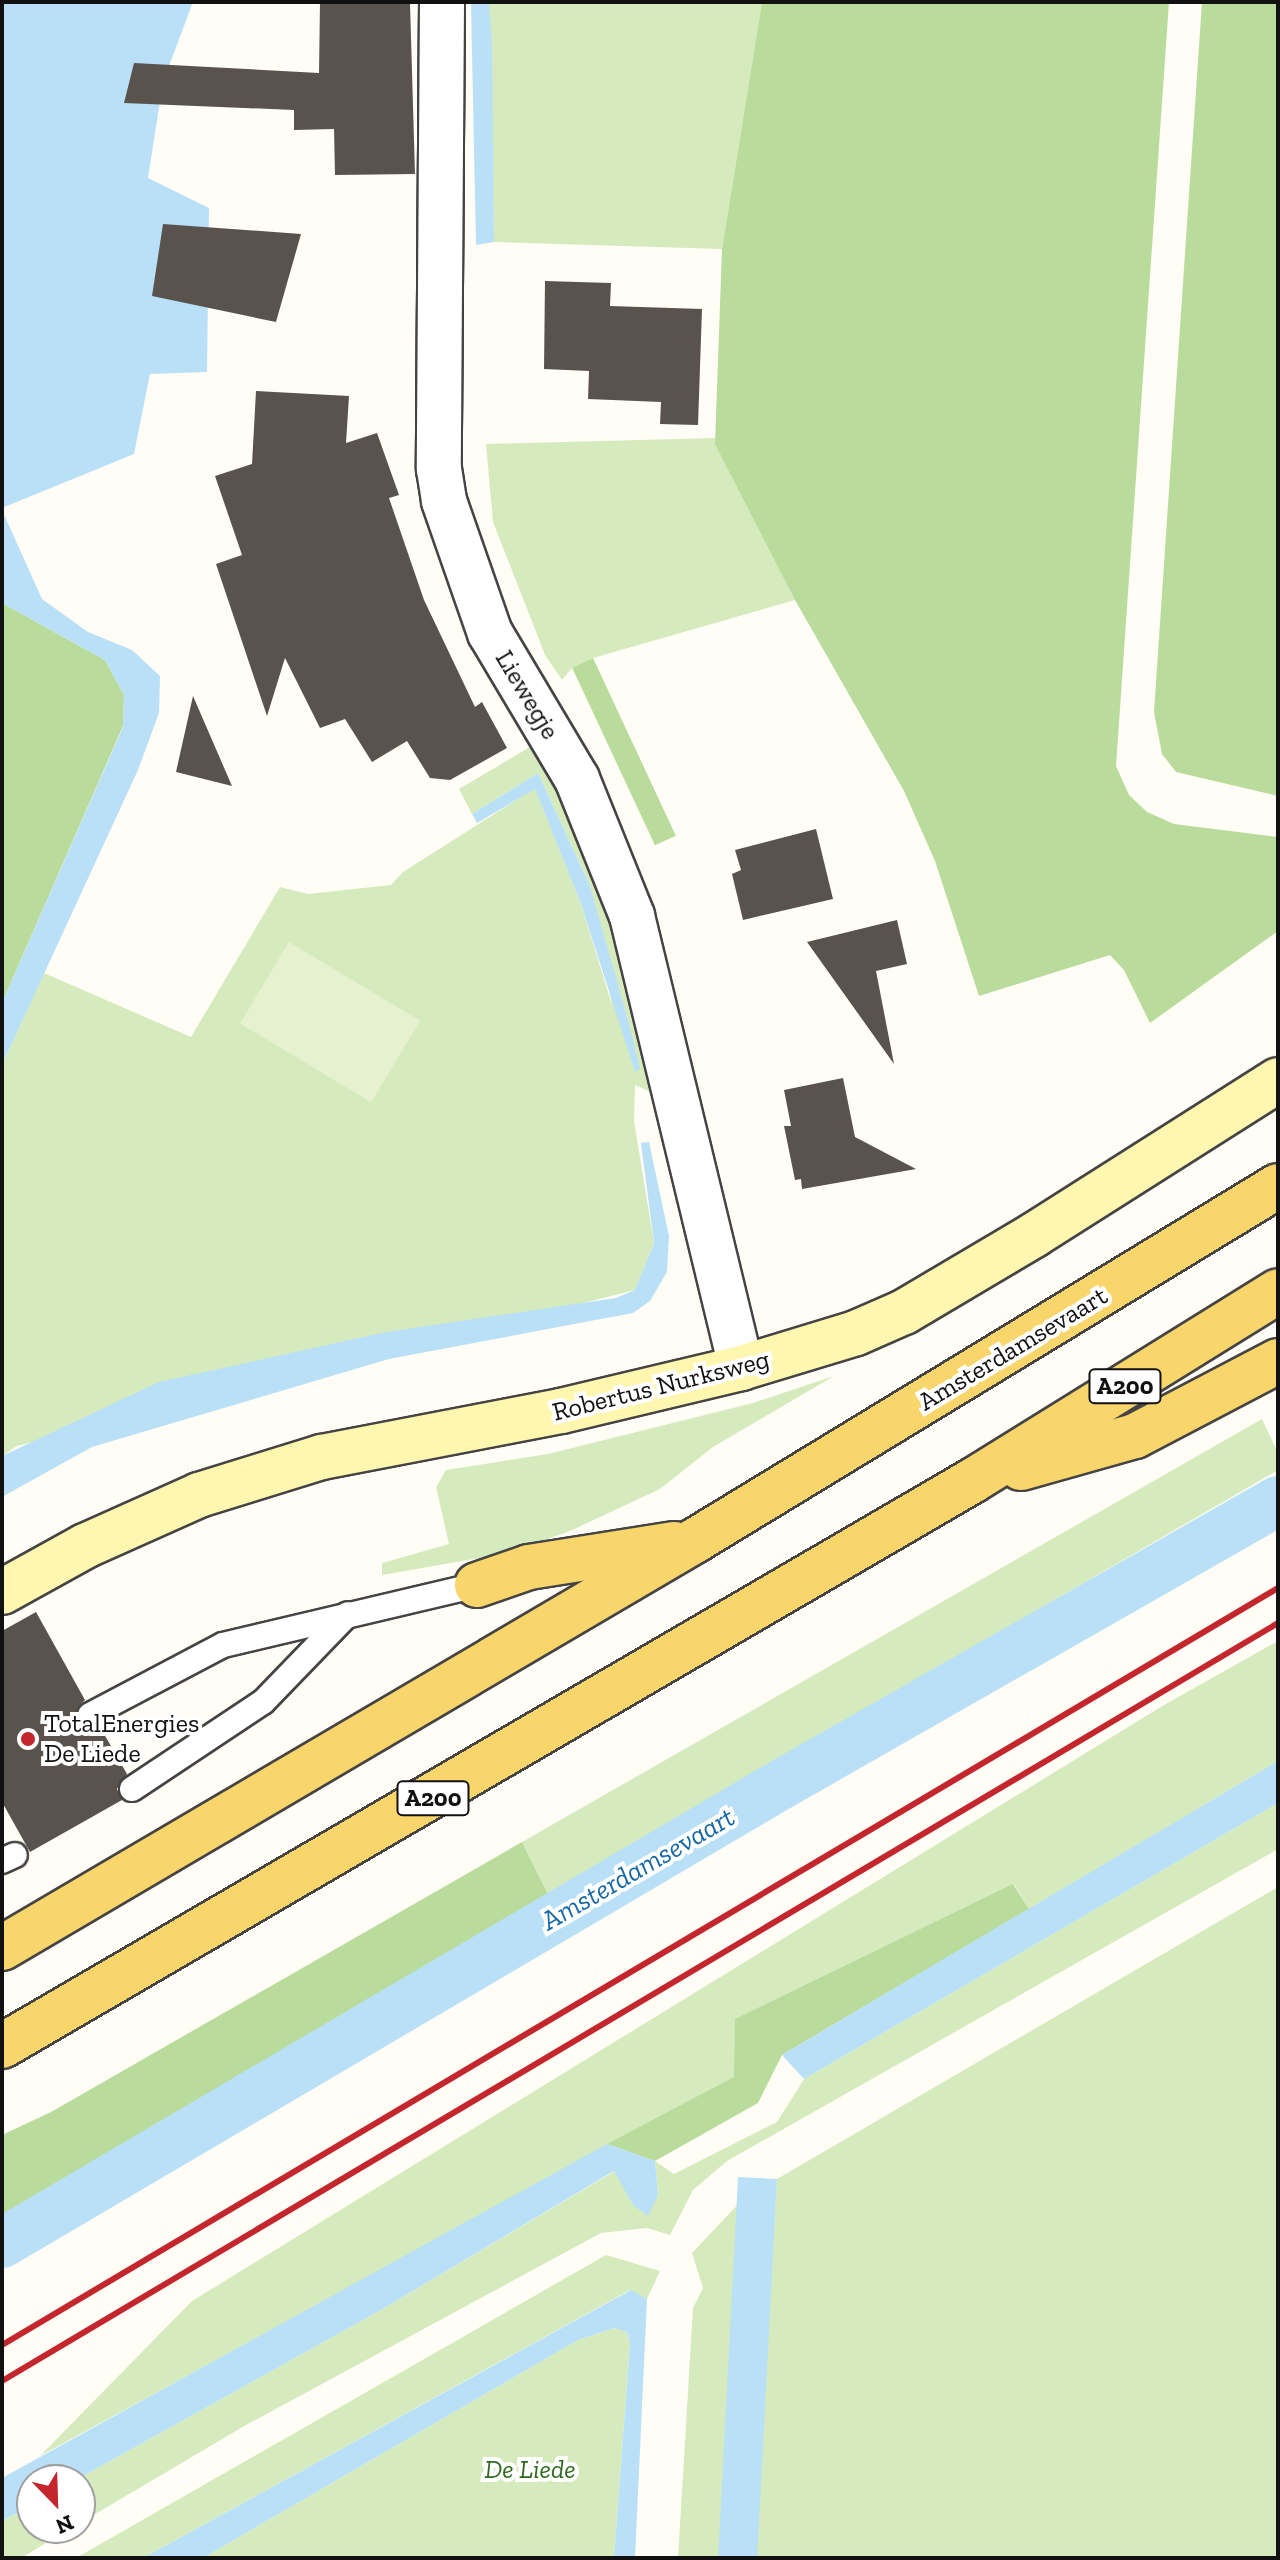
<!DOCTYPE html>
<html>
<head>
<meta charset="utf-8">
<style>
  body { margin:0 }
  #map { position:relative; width:1280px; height:2560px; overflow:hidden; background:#fffdf5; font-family:"Zilla Slab",serif }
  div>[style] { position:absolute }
  .green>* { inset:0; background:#d5ebbd }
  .forest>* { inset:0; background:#b9dc9c; transform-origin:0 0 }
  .pitch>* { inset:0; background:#e6f2cf; transform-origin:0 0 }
  .water>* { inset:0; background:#b9e0f7; transform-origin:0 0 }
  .canal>* { height:50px; margin:-25px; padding:0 25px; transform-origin:25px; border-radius:25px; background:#b9e0f7 }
  .building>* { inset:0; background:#5a524d }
  .roads { filter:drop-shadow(2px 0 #444) drop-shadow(-2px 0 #444) drop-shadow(0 2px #444) drop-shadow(0 -2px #444) }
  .lane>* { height:24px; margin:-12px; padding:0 12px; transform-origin:12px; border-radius:12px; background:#fff }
  .street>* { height:44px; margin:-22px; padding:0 22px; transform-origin:22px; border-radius:22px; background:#fff }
  .secondary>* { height:44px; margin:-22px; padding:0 22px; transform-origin:22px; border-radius:22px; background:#fff6b0 }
  .primary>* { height:44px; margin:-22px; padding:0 22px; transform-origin:22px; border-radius:22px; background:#f9d66b }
  .rail>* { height:6px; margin:-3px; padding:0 3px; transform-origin:3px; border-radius:3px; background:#c4262e }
  .dots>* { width:22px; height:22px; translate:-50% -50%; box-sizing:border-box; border:4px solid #fff; border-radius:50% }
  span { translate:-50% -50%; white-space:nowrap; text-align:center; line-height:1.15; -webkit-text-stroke:8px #fff; paint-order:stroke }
  .shield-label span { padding:2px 6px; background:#fff; border:2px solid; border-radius:6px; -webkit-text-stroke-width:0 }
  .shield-label { font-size:24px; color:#111; font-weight:700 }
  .street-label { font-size:26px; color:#111 }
  .poi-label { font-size:26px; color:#111 }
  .left { translate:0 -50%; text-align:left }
  .park-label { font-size:26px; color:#2f6b1f; font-style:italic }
  .water-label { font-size:28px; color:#1768a6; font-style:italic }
  .frame { position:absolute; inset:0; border:4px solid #111; pointer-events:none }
  .north { position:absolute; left:16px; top:2464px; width:80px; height:80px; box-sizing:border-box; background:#fff; border:2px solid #a0a0a0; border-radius:50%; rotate:157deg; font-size:22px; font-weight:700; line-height:32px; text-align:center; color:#111 }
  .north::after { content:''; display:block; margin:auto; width:28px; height:36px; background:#c4262e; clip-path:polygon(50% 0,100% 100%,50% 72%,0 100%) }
</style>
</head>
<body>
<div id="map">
  <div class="green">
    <div style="clip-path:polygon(489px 2px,762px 2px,722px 249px,494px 242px)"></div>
    <div style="clip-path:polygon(715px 438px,795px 600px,593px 658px,572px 668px,562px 680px,545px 655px,493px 522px,486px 444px)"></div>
    <div style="clip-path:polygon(535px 744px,608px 910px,653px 1093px,635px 1085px,634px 1121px,654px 1243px,635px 1290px,17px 1446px,2px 1456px,2px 1065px,44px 973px,191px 1037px,280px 887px,308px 894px,391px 885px,403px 872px,535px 788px,581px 904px,612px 1005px,590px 886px,538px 773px,472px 814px,459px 789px)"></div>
    <div style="clip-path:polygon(834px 1376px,713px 1447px,660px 1489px,570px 1531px,508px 1553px,382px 1575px,382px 1563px,449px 1544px,436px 1487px,446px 1470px,548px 1454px,753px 1403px)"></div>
    <div style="clip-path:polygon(1262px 1419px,1278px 1453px,1278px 1470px,548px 1894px,522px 1842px)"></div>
    <div style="clip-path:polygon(1278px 1641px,1278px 1761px,1029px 1909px,1014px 1884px,735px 2077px,40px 2456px,192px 2301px,1164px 1705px)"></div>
    <div style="clip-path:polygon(1278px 1803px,1278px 1849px,727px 2161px,693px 2190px,670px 2235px,647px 2228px,601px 2233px,246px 2425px,80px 2523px,76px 2480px,381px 2310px,615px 2171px,633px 2205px,658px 2195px,655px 2161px,674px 2174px,777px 2122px,804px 2079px)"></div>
    <div style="clip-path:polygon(1278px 1887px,1278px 2558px,755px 2558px,777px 2179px)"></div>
    <div style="clip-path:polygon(743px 2199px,723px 2558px,678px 2558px,693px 2308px,703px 2288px,692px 2253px)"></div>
    <div style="clip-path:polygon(606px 2255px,660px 2271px,647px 2299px,630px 2290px,143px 2558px,76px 2558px)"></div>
    <div style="clip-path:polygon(614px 2328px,627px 2332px,630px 2343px,614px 2558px,203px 2558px,578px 2340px)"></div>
    <div style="clip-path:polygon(32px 2505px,32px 2528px,71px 2528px,21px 2558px,2px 2558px,2px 2521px)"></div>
  </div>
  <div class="forest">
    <div style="clip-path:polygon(762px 2px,1169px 2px,1116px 766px,1129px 795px,1147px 812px,1174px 824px,1278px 837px,1278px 931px,1150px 1023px,1124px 970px,1110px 955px,979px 996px,935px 861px,904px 791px,795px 600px,715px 444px,722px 249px)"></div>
    <div style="clip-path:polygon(1202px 2px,1278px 2px,1278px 796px,1176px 772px,1162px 754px,1154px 712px)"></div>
    <div style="clip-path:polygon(2px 603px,105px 660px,124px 695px,123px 726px,2px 1003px)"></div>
    <div style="left:593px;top:658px;width:196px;height:23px;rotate:65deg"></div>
    <div style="clip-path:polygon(522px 1842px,548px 1894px,2px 2225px,2px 2135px,51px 2112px)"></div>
    <div style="clip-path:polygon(1013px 1884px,1029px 1909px,782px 2055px,758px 2103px,655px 2161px,607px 2144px,734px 2077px,735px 2019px)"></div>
  </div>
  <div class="pitch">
    <div style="left:289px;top:942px;width:153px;height:95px;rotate:31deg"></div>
  </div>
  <div class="water">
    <div style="clip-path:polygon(2px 2px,193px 2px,163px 82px,148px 178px,209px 208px,207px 372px,150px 374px,134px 454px,2px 508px)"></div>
    <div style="clip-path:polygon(471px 2px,489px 2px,492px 46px,494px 242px,476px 245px)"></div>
    <div style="clip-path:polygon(2px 510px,42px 599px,88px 632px,132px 650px,160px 676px,159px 713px,138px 770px,2px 1065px,2px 1003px,123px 727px,124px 695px,105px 660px,2px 603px)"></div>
    <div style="clip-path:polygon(538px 773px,590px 886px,628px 1020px,640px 1069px,635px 1072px,581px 904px,535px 789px,477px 823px,472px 814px)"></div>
    <div style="clip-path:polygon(649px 1142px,669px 1236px,667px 1272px,650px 1301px,633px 1313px,389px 1359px,92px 1447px,2px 1497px,2px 1456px,159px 1382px,386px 1332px,616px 1298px,635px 1290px,654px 1243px,641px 1143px)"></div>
    <div style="clip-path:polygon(1278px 1761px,1278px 1803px,804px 2079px,782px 2055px)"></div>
    <div style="clip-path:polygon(607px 2144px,655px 2161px,658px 2195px,648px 2216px,633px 2205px,614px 2171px,381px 2310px,76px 2480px,32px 2480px,32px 2505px,2px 2521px,2px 2478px)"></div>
    <div style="left:777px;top:2179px;width:380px;height:39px;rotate:93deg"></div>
    <div style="clip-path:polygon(631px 2290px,647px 2299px,635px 2558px,614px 2558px,630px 2343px,627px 2332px,614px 2328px,578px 2340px,203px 2558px,143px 2558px)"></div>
  </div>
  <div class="canal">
    <div style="left:2px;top:2243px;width:905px;rotate:-30.48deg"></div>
    <div style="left:782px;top:1784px;width:571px;rotate:-29.71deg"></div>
  </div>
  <div class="building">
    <div style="clip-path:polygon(320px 2px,410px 3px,415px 174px,335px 175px,334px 129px,294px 130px,294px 110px,124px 103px,134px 63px,319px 73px)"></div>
    <div style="clip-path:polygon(163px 224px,301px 234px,276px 322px,152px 296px)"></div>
    <div style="clip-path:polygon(545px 281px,611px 283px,610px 306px,702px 309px,698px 425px,660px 424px,661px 402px,588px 399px,589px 371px,544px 369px)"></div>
    <div style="clip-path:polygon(256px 391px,349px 396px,346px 443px,377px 433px,399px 495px,389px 498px,424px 600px,475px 707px,482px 702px,507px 748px,450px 780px,430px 778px,407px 741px,372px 762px,345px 719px,320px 728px,285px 658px,267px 716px,216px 564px,242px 555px,215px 476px,252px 464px)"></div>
    <div style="clip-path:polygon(193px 696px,232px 786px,176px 772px)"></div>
    <div style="clip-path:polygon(816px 829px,833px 899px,743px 920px,732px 874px,741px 870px,735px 850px)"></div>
    <div style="clip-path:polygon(897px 920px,907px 964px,876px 971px,894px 1064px,807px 942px)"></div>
    <div style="clip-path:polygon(843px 1078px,855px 1137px,916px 1169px,802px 1189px,801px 1179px,795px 1180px,784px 1126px,791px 1126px,784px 1090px)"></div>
    <div style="clip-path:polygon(36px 1612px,85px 1700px,77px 1708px,77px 1723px,89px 1730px,100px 1727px,127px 1774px,117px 1789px,122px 1800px,30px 1852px,2px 1802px,2px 1631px)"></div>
  </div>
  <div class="roads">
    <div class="lane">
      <div style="left:90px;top:1715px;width:150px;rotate:-27.8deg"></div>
      <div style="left:223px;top:1645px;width:261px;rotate:-13.3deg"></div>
      <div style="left:132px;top:1789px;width:157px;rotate:-33.6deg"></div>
      <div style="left:263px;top:1702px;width:122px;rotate:-46deg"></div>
      <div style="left:2px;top:1861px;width:14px;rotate:-25deg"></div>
    </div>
    <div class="street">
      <div style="left:442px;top:2px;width:467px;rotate:90.4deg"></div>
      <div style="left:439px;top:469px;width:32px;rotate:81deg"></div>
      <div style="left:444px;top:501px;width:140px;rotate:70.8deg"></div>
      <div style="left:490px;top:633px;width:170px;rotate:59.2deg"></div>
      <div style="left:577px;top:779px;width:148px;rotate:68.1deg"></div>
      <div style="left:632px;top:916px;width:465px;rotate:76.4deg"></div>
    </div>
    <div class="secondary">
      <div style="left:2px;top:1592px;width:95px;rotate:-29deg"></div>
      <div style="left:85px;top:1546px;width:125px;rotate:-24.1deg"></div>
      <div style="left:199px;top:1495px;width:129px;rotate:-17.2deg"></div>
      <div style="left:322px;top:1457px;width:243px;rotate:-10.9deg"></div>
      <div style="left:561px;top:1411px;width:185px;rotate:-13.4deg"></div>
      <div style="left:741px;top:1368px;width:120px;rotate:-16.9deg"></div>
      <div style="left:856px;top:1333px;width:52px;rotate:-23.6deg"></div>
      <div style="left:904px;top:1312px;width:151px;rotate:-30.6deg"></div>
      <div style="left:1034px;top:1235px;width:289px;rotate:-32.4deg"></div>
    </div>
    <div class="primary">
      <div style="left:1021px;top:1468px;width:118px;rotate:-15.7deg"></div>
      <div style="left:1135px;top:1436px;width:161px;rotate:-27.7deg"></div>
      <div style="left:477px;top:1585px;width:55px;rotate:-19.1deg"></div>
      <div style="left:529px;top:1567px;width:147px;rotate:-9deg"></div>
      <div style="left:2px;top:1948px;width:805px;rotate:-30.45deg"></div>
      <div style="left:696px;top:1540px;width:681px;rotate:-31.31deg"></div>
      <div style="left:2px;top:2046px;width:1123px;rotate:-30.22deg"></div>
      <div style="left:972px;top:1481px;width:360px;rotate:-31.8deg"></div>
    </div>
  </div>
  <div class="rail">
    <div style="left:2px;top:2345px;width:1484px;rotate:-30.68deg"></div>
    <div style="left:2px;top:2381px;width:1484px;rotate:-30.71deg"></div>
  </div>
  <div class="dots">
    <div style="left:28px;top:1739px;background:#c4262e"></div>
  </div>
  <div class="shield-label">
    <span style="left:1125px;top:1386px">A200</span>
    <span style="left:433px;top:1798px">A200</span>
  </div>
  <div class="street-label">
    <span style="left:527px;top:695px;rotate:59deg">Liewegje</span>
    <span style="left:1013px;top:1349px;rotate:-31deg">Amsterdamsevaart</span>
    <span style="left:661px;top:1386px;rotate:-14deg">Robertus Nurksweg</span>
  </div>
  <div class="poi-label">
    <span class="left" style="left:44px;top:1739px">TotalEnergies<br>De Liede</span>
  </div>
  <div class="park-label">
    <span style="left:530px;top:2470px">De Liede</span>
  </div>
  <div class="water-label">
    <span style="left:638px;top:1869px;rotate:-30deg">Amsterdamsevaart</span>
  </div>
  <div class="frame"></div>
  <div class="north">N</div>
</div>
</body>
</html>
